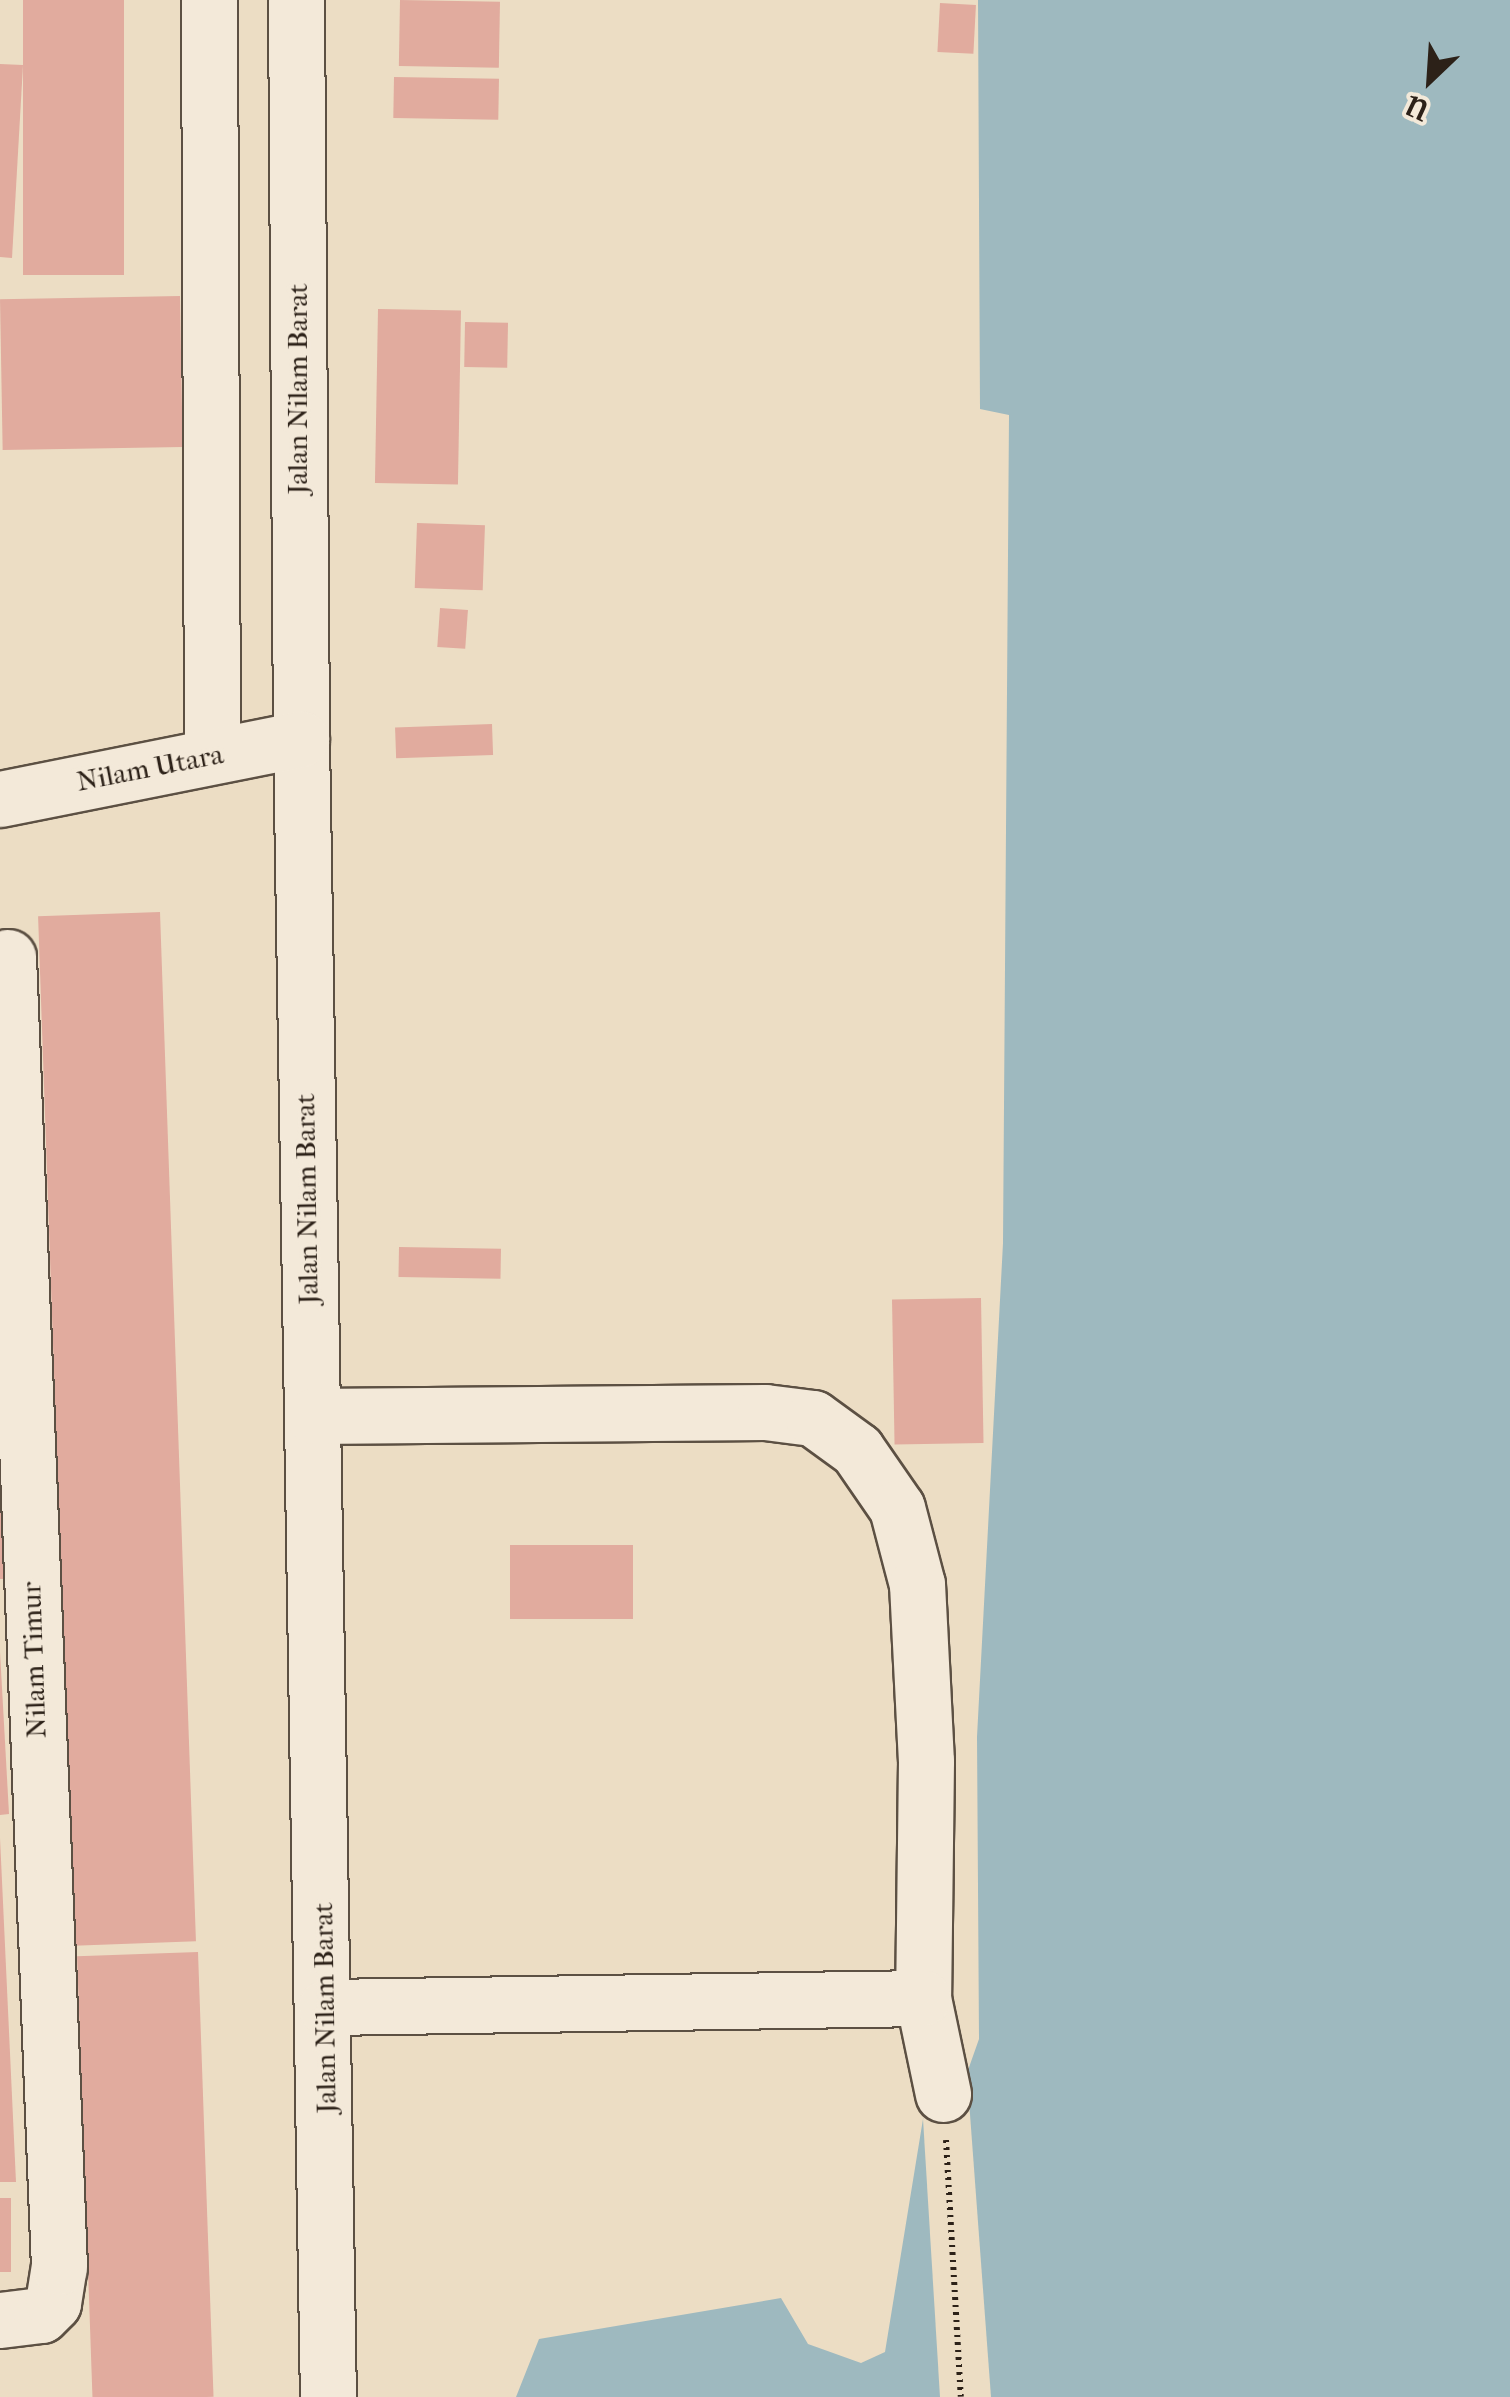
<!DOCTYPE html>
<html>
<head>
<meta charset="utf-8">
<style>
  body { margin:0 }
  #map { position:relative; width:1510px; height:2397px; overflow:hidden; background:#ecddc4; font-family:"IM FELL French Canon",serif }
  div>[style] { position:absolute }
  .water>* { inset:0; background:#9eb9bf }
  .pier>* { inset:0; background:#ecddc4 }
  .building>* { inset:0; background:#e1ab9e; transform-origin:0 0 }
  .path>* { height:6px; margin-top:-3px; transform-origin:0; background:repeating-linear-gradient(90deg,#2c2118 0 2.5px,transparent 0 7.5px) }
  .roads { filter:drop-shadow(2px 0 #5c5043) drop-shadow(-2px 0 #5c5043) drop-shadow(0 2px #5c5043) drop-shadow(0 -2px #5c5043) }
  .minor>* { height:55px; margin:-27.5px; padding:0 27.5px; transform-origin:27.5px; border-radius:27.5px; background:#f3e9d9 }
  span { translate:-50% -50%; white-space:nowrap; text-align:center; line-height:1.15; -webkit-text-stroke:8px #f3e9d9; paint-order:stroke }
  .street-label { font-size:28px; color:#2c2118 }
  .north { position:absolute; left:1380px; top:30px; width:100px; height:100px; -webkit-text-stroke:8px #f3e9d9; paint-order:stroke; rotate:205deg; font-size:28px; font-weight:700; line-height:40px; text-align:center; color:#2c2118 }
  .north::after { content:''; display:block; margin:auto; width:35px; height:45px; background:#2c2118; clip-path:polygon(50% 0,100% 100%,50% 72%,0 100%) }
</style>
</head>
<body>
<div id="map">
  <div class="water">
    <div style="clip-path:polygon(978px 0,1510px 0,1510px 2397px,516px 2397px,539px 2339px,781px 2298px,808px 2344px,861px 2363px,885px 2352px,923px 2119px,967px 2073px,979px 2039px,977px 1737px,1003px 1243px,1009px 415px,980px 409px)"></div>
  </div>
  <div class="pier">
    <div style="clip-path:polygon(967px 2074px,991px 2397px,940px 2397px,923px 2119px)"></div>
  </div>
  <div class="building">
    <div style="left:23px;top:0;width:101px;height:275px"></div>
    <div style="left:400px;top:0;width:100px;height:66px;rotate:1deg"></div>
    <div style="left:940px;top:3px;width:36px;height:49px;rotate:3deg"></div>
    <div style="clip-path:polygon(0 64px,23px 65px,12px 258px,0 257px)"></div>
    <div style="left:394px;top:77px;width:105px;height:41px;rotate:1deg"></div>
    <div style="left:180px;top:296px;width:151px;height:180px;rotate:89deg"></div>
    <div style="left:378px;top:309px;width:83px;height:174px;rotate:1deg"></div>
    <div style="left:465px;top:322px;width:43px;height:45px;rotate:1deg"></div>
    <div style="left:417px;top:523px;width:68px;height:65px;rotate:2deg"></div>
    <div style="left:440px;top:608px;width:28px;height:39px;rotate:4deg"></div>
    <div style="left:492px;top:724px;width:31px;height:97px;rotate:88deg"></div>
    <div style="left:160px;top:912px;width:1030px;height:122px;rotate:88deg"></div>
    <div style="left:399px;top:1247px;width:102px;height:30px;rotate:1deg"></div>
    <div style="left:981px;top:1298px;width:145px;height:89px;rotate:89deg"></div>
    <div style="clip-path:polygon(0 1480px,3px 1480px,7px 1579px,0 1579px)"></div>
    <div style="left:510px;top:1545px;width:123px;height:74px"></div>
    <div style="clip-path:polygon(0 1652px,9px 1814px,0 1815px)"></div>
    <div style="clip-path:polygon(0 1838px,16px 2182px,0 2182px)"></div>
    <div style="left:198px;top:1952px;width:445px;height:121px;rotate:88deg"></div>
    <div style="left:0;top:2198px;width:11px;height:74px"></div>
  </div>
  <div class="path">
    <div style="left:946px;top:2140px;width:257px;rotate:86.7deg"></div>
  </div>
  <div class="roads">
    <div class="minor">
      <div style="left:209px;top:0;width:755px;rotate:89.77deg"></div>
      <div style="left:296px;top:0;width:739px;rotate:89.61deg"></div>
      <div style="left:301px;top:739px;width:1658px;rotate:89.07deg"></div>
      <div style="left:0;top:799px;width:307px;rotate:-11.3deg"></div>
      <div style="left:313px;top:1416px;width:452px;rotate:-0.5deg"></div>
      <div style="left:765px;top:1412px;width:48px;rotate:7.1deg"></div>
      <div style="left:813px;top:1418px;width:54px;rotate:36deg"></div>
      <div style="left:857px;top:1450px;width:70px;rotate:55.4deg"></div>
      <div style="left:897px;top:1508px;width:79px;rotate:75.3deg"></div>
      <div style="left:917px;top:1584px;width:177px;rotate:87.1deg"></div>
      <div style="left:926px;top:1761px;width:237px;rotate:90.7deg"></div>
      <div style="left:923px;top:1998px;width:98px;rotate:78.2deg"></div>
      <div style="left:326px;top:2007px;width:597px;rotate:-0.86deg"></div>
      <div style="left:0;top:2320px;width:41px;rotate:-7deg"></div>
      <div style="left:41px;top:2315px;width:17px;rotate:-45deg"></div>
      <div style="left:53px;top:2303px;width:36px;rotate:-81deg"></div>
      <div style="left:59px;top:2267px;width:1311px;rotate:-92.23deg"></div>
    </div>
  </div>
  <div class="street-label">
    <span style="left:298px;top:389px;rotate:-90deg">Jalan Nilam Barat</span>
    <span style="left:150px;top:768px;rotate:-11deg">Nilam Utara</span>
    <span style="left:307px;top:1199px;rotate:-91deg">Jalan Nilam Barat</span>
    <span style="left:34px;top:1660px;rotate:-92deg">Nilam Timur</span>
    <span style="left:325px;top:2008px;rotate:-91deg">Jalan Nilam Barat</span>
  </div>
  <div class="north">U</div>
</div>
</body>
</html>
